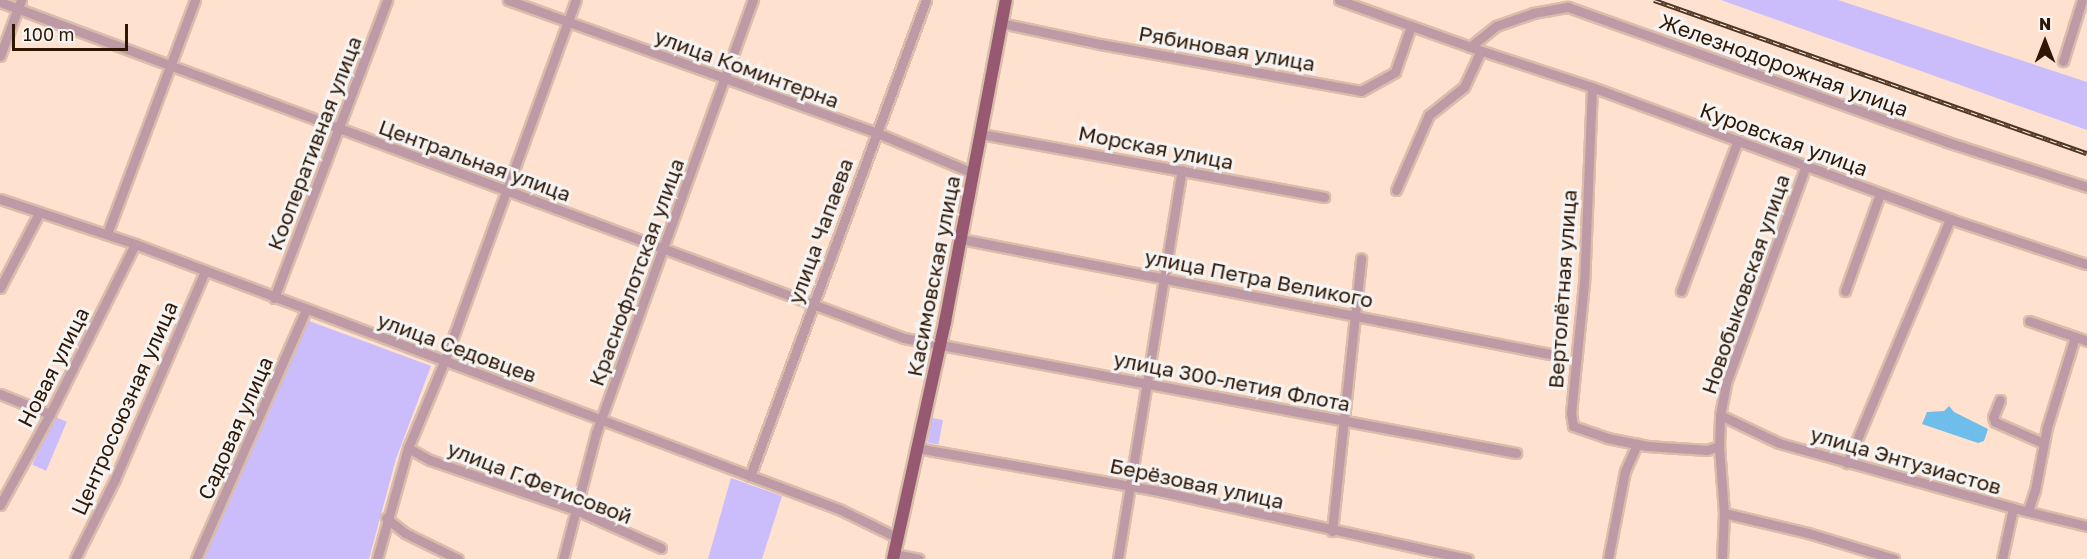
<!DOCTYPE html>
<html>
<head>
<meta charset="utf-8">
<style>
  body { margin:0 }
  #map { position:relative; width:2087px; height:559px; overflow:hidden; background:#fee1ce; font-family:"Golos Text",sans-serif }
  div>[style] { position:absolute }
  .green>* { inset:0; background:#cbbcfb; transform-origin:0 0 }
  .water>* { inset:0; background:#6ebdea }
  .roads { filter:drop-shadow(2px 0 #d9bdaa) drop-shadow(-2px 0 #d9bdaa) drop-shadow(0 2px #d9bdaa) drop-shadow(0 -2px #d9bdaa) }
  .minor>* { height:9px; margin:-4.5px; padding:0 4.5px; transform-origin:4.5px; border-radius:4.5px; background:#be9aa7 }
  .major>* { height:12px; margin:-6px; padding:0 6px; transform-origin:6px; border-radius:6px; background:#965971 }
  .rail>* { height:4.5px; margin-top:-2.25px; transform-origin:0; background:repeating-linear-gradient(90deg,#f4f4f4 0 7px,#4e3522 0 14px); box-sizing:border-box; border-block:2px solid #4e3522 }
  span { translate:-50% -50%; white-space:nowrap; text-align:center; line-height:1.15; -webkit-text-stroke:6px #f4f4f4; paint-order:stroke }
  .street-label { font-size:21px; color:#301704 }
  .north { position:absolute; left:2015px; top:12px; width:60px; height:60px; -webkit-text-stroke:4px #f4f4f4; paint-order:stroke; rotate:0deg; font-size:16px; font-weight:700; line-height:24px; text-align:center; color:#301704 }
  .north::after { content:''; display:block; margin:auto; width:21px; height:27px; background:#301704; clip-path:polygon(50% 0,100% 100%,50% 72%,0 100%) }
  .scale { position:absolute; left:12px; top:24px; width:116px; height:27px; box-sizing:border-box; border:3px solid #301704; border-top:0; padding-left:8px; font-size:18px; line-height:21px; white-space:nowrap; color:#301704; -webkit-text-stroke:4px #f4f4f4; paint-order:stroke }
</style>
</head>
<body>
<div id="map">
  <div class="green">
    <div style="clip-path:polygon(1721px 0,1838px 0,2087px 82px,2087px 130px)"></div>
    <div style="clip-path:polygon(309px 321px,431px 366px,396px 459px,369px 559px,199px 559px)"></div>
    <div style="left:53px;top:416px;width:15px;height:53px;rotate:23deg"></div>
    <div style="left:932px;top:418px;width:11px;height:25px;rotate:10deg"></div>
    <div style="clip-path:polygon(731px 478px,782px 496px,762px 559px,708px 559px)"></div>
  </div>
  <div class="water">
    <div style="clip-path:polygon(1949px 406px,1954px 412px,1988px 429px,1984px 441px,1978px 443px,1922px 424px,1927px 412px,1944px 411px)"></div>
  </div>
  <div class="roads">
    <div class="minor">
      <div style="left:508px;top:0;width:390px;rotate:19.8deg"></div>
      <div style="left:875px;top:132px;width:106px;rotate:22.7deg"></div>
      <div style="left:1339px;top:0;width:139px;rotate:19.7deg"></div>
      <div style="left:1470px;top:47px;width:33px;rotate:-39deg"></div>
      <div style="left:1496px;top:26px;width:39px;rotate:-19deg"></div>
      <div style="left:1533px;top:13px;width:36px;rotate:-10deg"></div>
      <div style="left:1568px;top:7px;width:402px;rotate:19.6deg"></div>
      <div style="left:1947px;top:142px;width:147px;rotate:17.8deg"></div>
      <div style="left:0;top:2px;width:964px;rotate:20.39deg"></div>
      <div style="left:904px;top:338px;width:623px;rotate:10.64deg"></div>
      <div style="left:1001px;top:23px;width:101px;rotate:12deg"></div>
      <div style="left:1100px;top:44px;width:265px;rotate:10.2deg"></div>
      <div style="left:1361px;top:91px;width:39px;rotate:-29deg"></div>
      <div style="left:1395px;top:72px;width:49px;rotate:-70.8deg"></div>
      <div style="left:1470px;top:47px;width:128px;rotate:18.2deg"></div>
      <div style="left:1592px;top:87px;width:382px;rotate:20.2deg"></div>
      <div style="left:1950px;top:219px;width:143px;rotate:18.3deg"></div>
      <div style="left:0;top:56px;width:60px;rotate:-69.4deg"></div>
      <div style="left:2063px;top:61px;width:64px;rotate:-72.7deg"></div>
      <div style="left:1592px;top:87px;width:196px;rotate:92.3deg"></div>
      <div style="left:1584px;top:283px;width:131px;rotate:95.7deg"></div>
      <div style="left:1571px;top:413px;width:13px;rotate:81deg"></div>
      <div style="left:1573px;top:426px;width:36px;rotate:19deg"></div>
      <div style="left:1607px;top:438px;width:41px;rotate:11.3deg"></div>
      <div style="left:1647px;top:446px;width:60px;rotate:3.8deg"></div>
      <div style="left:1707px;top:450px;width:13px;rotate:-18deg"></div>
      <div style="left:981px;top:134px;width:349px;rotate:10.4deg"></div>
      <div style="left:1396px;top:190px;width:82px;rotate:-66.3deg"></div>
      <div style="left:1429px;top:115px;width:45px;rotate:-38.7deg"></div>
      <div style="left:1464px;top:87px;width:40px;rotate:-65deg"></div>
      <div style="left:0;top:199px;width:142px;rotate:18.4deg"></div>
      <div style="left:135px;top:244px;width:754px;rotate:20.64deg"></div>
      <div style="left:841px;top:510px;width:64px;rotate:26.2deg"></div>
      <div style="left:107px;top:234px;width:250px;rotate:-69.4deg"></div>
      <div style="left:961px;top:239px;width:600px;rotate:11.05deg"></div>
      <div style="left:0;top:288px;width:85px;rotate:-62.5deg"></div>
      <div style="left:1681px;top:291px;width:161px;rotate:-69.3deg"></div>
      <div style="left:1845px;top:291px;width:103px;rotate:-70.2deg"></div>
      <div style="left:274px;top:298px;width:319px;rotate:-69.2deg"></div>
      <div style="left:2029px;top:321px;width:61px;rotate:19deg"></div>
      <div style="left:0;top:394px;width:54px;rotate:21.8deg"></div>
      <div style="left:2000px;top:400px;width:18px;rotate:112deg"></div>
      <div style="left:1993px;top:417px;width:5px;rotate:68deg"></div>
      <div style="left:1995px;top:422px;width:52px;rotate:23.6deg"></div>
      <div style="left:1720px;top:415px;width:65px;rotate:25.4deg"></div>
      <div style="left:1779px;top:443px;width:243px;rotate:15.5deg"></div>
      <div style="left:2013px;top:508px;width:76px;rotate:13.7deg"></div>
      <div style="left:408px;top:448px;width:25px;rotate:29deg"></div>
      <div style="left:430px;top:460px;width:154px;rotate:18.9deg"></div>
      <div style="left:576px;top:510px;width:93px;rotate:24.1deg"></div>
      <div style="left:917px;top:448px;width:246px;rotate:10.1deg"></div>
      <div style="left:1159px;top:491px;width:316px;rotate:12.4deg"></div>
      <div style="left:1847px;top:463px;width:265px;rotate:-67.1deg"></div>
      <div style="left:750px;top:476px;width:507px;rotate:-69.71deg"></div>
      <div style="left:0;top:505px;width:104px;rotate:-61.2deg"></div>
      <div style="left:50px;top:414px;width:190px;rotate:-63.4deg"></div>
      <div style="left:2028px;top:511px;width:22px;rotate:-72deg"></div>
      <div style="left:2035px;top:490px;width:64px;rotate:-79.2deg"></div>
      <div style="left:2047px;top:427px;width:94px;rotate:-72.7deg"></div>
      <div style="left:1724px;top:513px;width:86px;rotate:13.4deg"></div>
      <div style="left:1808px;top:533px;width:90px;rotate:16.8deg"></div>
      <div style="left:386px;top:518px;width:24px;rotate:38deg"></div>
      <div style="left:405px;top:533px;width:59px;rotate:26.1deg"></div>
      <div style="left:1332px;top:531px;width:274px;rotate:-83.9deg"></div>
      <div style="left:894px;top:554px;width:25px;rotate:11deg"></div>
      <div style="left:75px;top:559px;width:89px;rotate:-63.4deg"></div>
      <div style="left:115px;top:479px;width:227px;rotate:-66.6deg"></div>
      <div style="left:196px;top:559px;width:272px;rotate:-66.2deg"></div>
      <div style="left:377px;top:559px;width:115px;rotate:-74.4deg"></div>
      <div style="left:408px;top:448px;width:93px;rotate:-67.3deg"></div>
      <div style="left:444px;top:362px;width:385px;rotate:-70deg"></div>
      <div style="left:563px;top:559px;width:130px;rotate:-75.3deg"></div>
      <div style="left:596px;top:433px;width:461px;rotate:-70.1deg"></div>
      <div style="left:1118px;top:559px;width:394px;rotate:-80.7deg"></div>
      <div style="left:1608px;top:559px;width:90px;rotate:-79.1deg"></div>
      <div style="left:1625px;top:471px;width:30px;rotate:-66deg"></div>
      <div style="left:1722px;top:559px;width:46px;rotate:-87.5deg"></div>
      <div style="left:1724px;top:513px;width:67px;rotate:-94.3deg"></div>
      <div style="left:1719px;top:446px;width:31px;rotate:-88deg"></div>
      <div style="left:1720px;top:415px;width:33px;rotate:-79deg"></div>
      <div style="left:1726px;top:383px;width:232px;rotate:-69.8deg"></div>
      <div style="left:2002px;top:559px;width:52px;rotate:-77.8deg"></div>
    </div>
    <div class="major">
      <div style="left:893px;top:559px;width:243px;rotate:-77.6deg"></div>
      <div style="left:945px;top:322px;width:328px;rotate:-79.3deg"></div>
    </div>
  </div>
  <div class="rail">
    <div style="left:1654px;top:0;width:459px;rotate:19.5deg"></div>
  </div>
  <div class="street-label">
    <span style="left:1227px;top:48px;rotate:10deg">Рябиновая улица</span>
    <span style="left:1784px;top:65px;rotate:20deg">Железнодорожная улица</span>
    <span style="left:747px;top:68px;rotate:20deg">улица Коминтерна</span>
    <span style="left:1784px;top:139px;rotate:20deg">Куровская улица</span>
    <span style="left:314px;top:143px;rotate:-69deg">Кооперативная улица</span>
    <span style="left:1156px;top:147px;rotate:11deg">Морская улица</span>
    <span style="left:475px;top:160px;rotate:20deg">Центральная улица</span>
    <span style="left:820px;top:231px;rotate:-70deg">улица Чапаева</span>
    <span style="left:636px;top:272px;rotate:-70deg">Краснофлотская улица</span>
    <span style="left:933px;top:276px;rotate:-79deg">Касимовская улица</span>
    <span style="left:1259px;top:278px;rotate:11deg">улица Петра Великого</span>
    <span style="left:1745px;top:284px;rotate:-71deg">Новобыковская улица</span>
    <span style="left:1562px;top:289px;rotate:-86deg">Вертолётная улица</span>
    <span style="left:457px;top:347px;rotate:20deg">улица Седовцев</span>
    <span style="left:53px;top:367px;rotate:-63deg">Новая улица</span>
    <span style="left:1232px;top:381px;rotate:11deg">улица 300-летия Флота</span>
    <span style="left:124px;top:408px;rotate:-66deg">Центросоюзная улица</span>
    <span style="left:235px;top:428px;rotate:-66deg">Садовая улица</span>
    <span style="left:1906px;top:460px;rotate:16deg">улица Энтузиастов</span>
    <span style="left:540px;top:482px;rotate:21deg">улица Г.Фетисовой</span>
    <span style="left:1197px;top:483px;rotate:12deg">Берёзовая улица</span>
  </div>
  <div class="north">N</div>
  <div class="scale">100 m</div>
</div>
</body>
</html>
